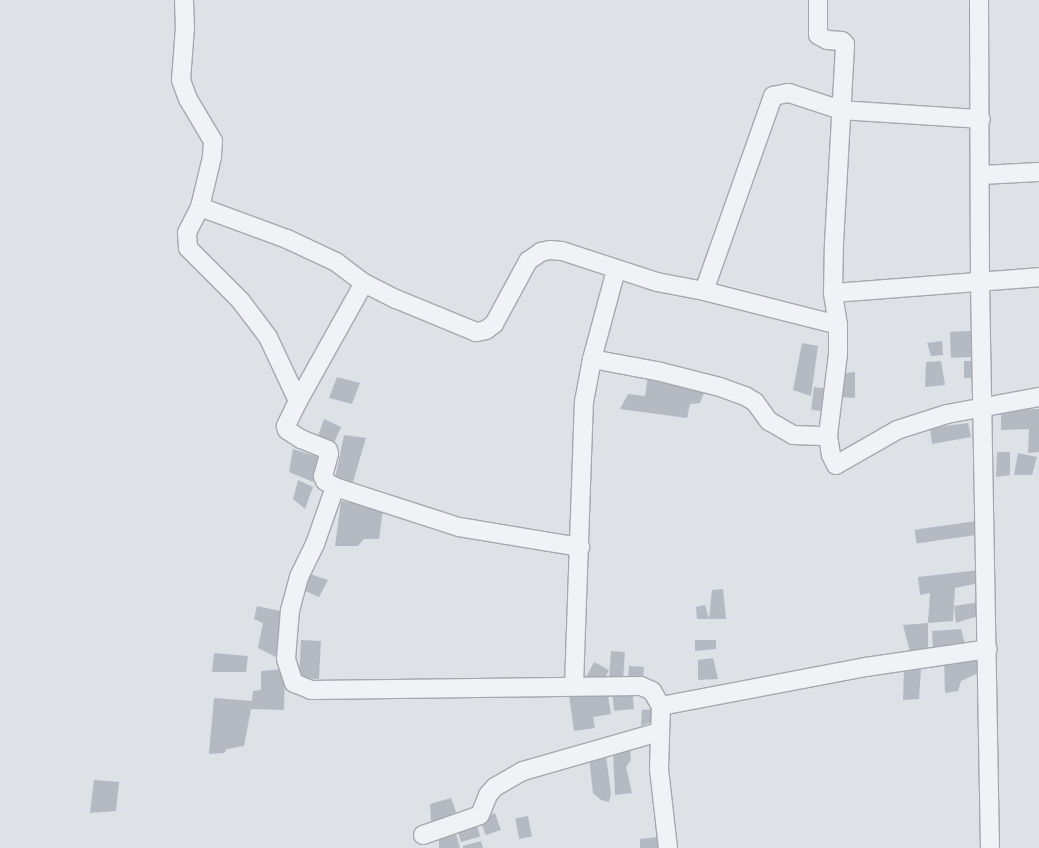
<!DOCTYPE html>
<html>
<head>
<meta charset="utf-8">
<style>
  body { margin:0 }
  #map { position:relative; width:1039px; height:848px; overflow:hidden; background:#dee1e6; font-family:"DejaVu Sans",sans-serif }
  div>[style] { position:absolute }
  .building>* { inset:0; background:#b5bac2; transform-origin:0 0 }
  .roads { filter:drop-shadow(1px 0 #a4a8af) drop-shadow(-1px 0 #a4a8af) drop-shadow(0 1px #a4a8af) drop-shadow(0 -1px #a4a8af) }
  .minor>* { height:18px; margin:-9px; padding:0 9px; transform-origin:9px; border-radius:9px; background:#f0f2f5 }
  span { translate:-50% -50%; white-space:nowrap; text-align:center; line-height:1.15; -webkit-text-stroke:4px #edf0f4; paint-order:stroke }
</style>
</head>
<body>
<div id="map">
  <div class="building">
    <div style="left:972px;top:331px;width:26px;height:22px;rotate:88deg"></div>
    <div style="clip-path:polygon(942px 341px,943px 355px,931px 356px,927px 343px)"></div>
    <div style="clip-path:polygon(802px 343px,818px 346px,811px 396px,793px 390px)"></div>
    <div style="clip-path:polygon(941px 361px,945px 385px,925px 387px,926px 362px)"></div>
    <div style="left:964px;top:361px;width:13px;height:17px"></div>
    <div style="clip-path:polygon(855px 372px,855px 398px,839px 397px,837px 374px)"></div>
    <div style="clip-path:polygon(648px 376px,705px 390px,700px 403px,690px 404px,687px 418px,620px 409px,628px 394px,645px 396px)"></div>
    <div style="clip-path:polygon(337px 377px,360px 383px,352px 404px,329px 398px)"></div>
    <div style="left:814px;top:387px;width:16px;height:23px;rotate:7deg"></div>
    <div style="clip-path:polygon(1039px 409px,1039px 452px,1028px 453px,1029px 429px,1001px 430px,1001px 410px)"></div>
    <div style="clip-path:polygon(324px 419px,341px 427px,333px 445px,318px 436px)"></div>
    <div style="clip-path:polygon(968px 423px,971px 437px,932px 444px,930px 428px)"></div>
    <div style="clip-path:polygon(344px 435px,366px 438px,353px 482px,335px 478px)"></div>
    <div style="clip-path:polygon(293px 449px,322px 458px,313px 482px,289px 472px)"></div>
    <div style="clip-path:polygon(997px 452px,1010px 452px,1010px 475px,996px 477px)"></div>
    <div style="clip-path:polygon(1018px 453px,1037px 457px,1032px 475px,1014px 475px)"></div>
    <div style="clip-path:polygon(298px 480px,313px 487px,305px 509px,293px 499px)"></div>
    <div style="clip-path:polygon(341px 501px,383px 508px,379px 539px,364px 539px,358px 546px,335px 546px)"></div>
    <div style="left:976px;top:521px;width:14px;height:62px;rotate:82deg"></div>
    <div style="clip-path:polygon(979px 570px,979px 583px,955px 588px,953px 621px,928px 623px,930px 593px,920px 595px,918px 577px)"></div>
    <div style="clip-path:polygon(307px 573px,328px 580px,319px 597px,301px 589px)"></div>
    <div style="clip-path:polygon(723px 589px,726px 619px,709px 619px,712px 590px)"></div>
    <div style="clip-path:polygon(980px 602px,978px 616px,956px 623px,954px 606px)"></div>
    <div style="clip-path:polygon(705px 605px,709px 619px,697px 619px,696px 607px)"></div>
    <div style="clip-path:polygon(257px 606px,285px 612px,276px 657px,258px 648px,263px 623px,254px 619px)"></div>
    <div style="clip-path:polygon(928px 623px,928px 654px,910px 652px,903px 625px)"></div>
    <div style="clip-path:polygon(961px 629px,965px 644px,933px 649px,932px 631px)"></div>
    <div style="left:301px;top:640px;width:20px;height:38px;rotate:3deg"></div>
    <div style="clip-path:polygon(695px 640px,716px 640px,716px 649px,695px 651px)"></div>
    <div style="left:611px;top:651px;width:14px;height:27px;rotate:4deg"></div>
    <div style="clip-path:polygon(214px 653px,248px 656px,246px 672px,212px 672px)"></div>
    <div style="clip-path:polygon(976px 656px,978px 673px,961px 681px,958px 691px,945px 693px,944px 660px)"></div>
    <div style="clip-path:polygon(713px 658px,718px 679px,698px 680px,698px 660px)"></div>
    <div style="clip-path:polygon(594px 662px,609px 670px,602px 684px,585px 679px)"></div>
    <div style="left:629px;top:666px;width:15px;height:15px;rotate:4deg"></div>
    <div style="clip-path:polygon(285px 669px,284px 710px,251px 709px,244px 746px,227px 749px,224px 753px,209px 754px,214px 698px,252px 701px,253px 691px,261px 690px,261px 671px)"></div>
    <div style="clip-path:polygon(921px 669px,919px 699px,903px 700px,904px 671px)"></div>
    <div style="left:632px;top:687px;width:22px;height:20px;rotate:85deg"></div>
    <div style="clip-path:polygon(607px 689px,611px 714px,593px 717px,595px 728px,574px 731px,569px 695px)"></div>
    <div style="clip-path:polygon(654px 709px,655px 721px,641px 726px,642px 710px)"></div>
    <div style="clip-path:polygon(630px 749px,631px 760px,626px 767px,632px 793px,615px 795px,613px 752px)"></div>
    <div style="clip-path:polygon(606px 755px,611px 794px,609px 802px,601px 800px,593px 793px,589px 757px)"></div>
    <div style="clip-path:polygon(94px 780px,119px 782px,116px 811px,90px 813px)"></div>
    <div style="clip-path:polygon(451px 798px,456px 812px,431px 824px,430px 804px)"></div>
    <div style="left:495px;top:813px;width:18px;height:16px;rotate:71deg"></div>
    <div style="left:528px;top:816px;width:21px;height:13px;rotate:79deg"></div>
    <div style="left:476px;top:822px;width:15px;height:20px;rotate:74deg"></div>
    <div style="clip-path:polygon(455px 830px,460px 848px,439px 848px,439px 834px)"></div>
    <div style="clip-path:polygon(658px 837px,660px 848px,640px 848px,640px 839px)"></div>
    <div style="clip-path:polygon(481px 841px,483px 848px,463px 848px,463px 846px)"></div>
  </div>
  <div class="roads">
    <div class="minor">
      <div style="left:184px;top:0;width:27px;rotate:88deg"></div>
      <div style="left:185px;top:27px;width:53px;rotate:94.3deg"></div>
      <div style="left:181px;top:80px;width:20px;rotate:70deg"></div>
      <div style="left:188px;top:99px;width:49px;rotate:59.2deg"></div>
      <div style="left:213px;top:141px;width:16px;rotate:94deg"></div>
      <div style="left:212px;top:157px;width:51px;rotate:103.5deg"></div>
      <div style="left:200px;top:207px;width:29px;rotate:117deg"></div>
      <div style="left:187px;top:233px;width:15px;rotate:86deg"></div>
      <div style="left:188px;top:248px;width:74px;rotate:45deg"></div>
      <div style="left:240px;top:300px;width:46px;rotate:52.9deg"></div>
      <div style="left:268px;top:337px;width:71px;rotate:64.9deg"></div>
      <div style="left:298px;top:401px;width:28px;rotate:116deg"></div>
      <div style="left:286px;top:426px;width:4px;rotate:76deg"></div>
      <div style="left:287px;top:430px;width:17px;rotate:33deg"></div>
      <div style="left:301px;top:439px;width:29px;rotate:22deg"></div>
      <div style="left:328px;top:450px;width:4px;rotate:76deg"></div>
      <div style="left:329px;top:454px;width:23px;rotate:105deg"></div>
      <div style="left:323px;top:476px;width:5px;rotate:68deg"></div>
      <div style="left:325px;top:481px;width:12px;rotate:31deg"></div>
      <div style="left:335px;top:487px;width:130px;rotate:17.9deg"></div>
      <div style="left:459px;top:527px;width:123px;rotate:9.4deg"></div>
      <div style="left:979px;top:0;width:282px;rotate:89.8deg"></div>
      <div style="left:980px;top:282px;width:566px;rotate:88.99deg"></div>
      <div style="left:981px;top:175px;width:58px;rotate:-3deg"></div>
      <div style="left:200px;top:207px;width:93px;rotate:20.2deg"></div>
      <div style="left:287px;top:239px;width:54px;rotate:25.1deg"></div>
      <div style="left:336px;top:262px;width:35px;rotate:37deg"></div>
      <div style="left:364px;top:283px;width:36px;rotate:27deg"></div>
      <div style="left:396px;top:299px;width:87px;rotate:22.4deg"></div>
      <div style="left:476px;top:332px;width:10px;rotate:-11deg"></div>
      <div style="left:486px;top:330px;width:10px;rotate:-37deg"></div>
      <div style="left:494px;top:324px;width:72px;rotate:-61.6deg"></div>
      <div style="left:528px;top:261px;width:16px;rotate:-35deg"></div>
      <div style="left:541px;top:252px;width:9px;rotate:-13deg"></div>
      <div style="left:550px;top:250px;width:12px;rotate:5deg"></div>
      <div style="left:562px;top:251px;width:100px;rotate:18.1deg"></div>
      <div style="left:657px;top:282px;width:48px;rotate:10.8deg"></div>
      <div style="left:704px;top:291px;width:138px;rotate:14.2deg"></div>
      <div style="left:838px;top:325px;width:32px;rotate:-99deg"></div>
      <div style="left:833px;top:293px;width:50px;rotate:-88.9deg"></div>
      <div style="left:834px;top:243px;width:199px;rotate:-86.8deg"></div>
      <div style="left:845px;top:44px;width:4px;rotate:-135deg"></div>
      <div style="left:842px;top:41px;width:15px;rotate:-176deg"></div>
      <div style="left:827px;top:40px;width:10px;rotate:-151deg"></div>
      <div style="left:818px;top:35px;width:35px;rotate:-90deg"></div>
      <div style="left:704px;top:291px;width:207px;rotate:-70.5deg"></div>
      <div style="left:773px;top:96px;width:16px;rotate:-11deg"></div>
      <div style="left:789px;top:93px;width:55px;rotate:18.1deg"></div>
      <div style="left:841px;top:110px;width:140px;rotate:3.7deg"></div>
      <div style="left:833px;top:293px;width:207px;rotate:-4.4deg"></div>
      <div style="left:838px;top:325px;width:29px;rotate:90deg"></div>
      <div style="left:838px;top:354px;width:83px;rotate:97deg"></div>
      <div style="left:828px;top:436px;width:19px;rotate:81deg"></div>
      <div style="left:831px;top:455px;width:11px;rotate:63deg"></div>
      <div style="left:836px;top:465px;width:70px;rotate:-29.8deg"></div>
      <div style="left:897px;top:430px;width:52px;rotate:-17.7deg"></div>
      <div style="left:947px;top:414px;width:94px;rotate:-10.5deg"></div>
      <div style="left:592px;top:359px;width:66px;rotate:10.5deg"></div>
      <div style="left:657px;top:371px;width:65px;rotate:14.3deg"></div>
      <div style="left:720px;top:387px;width:27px;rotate:20deg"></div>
      <div style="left:745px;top:396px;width:12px;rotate:31deg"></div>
      <div style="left:755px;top:402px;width:24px;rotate:54deg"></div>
      <div style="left:769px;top:421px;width:28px;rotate:30deg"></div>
      <div style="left:793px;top:435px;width:35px;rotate:2deg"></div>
      <div style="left:298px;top:401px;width:135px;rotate:-60.8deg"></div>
      <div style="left:335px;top:487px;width:60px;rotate:109.3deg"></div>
      <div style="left:315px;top:544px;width:37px;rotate:116deg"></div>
      <div style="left:299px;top:577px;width:34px;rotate:105deg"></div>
      <div style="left:290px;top:610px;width:49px;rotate:94.7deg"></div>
      <div style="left:286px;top:659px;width:25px;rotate:72deg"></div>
      <div style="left:294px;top:683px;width:18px;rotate:22deg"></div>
      <div style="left:311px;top:690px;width:330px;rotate:-0.7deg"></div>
      <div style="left:641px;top:686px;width:12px;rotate:24deg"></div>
      <div style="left:652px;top:691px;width:17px;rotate:59deg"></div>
      <div style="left:574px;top:686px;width:284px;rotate:-88deg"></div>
      <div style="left:584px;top:402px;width:44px;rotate:-79.5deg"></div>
      <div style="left:592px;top:359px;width:92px;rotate:-74.9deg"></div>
      <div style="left:423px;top:835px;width:60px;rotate:-19.3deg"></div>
      <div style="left:480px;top:815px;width:22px;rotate:-68deg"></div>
      <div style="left:488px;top:795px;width:11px;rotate:-49deg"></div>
      <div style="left:495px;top:787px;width:32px;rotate:-30deg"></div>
      <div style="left:523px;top:771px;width:141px;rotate:-16deg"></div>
      <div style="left:668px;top:848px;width:80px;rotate:-96.5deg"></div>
      <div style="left:659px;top:769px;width:63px;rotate:-88.2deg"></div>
      <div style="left:661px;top:706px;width:209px;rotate:-10.8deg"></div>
      <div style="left:866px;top:667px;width:123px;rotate:-8.4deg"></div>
    </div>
  </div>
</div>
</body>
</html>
